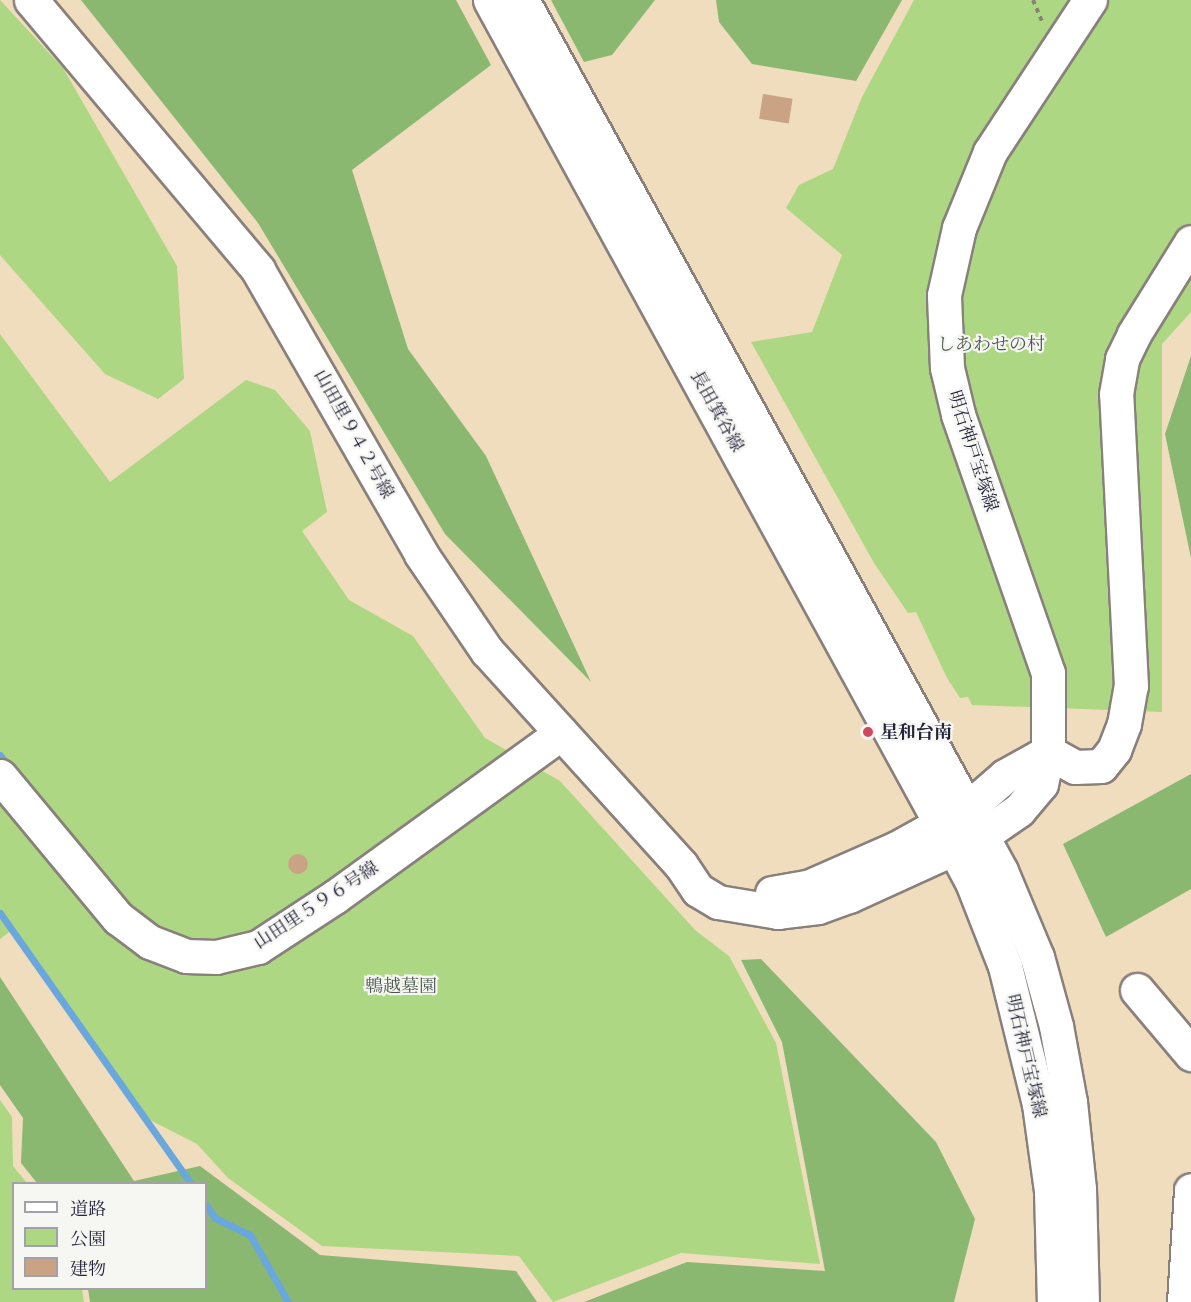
<!DOCTYPE html>
<html>
<head>
<meta charset="utf-8">
<style>
  body { margin:0 }
  #map { position:relative; width:1191px; height:1302px; overflow:hidden; background:#f0ddbd; font-family:Alegreya,"Noto Serif JP",serif }
  div>[style] { position:absolute }
  .green>* { inset:0; background:#add783 }
  .forest>* { inset:0; background:#8ab871 }
  .stream>* { height:7px; margin:-3.5px; padding:0 3.5px; transform-origin:3.5px; border-radius:3.5px; background:#6aa7dc }
  .building>* { inset:0; background:#caa284; transform-origin:0 0 }
  .round { border-radius:50% }
  .path>* { height:4px; margin-top:-2px; transform-origin:0; background:repeating-linear-gradient(90deg,#89807c 0 4.5px,transparent 0 9px) }
  .roads { filter:drop-shadow(2px 0 #89807c) drop-shadow(-2px 0 #89807c) drop-shadow(0 2px #89807c) drop-shadow(0 -2px #89807c) }
  .minor>* { height:33px; margin:-16.5px; padding:0 16.5px; transform-origin:16.5px; border-radius:16.5px; background:#fff }
  .major>* { height:33px; margin:-16.5px; padding:0 16.5px; transform-origin:16.5px; border-radius:16.5px; background:#fff }
  .dots>* { width:16px; height:16px; translate:-50% -50%; box-sizing:border-box; border:3px solid #f6f6f2; border-radius:50% }
  span { translate:-50% -50%; white-space:nowrap; text-align:center; line-height:1.15; -webkit-text-stroke:4.5px #f6f6f2; paint-order:stroke }
  .park-label { font-size:18px; color:#4c5851 }
  .street-label { font-size:18px; color:#22223b }
  .poi-label { font-size:18px; color:#22223b; font-weight:700 }
  .left { translate:0 -50%; text-align:left }
  .legend { position:absolute; left:12px; top:1182px; width:195px; height:108px; box-sizing:border-box; background:#f6f6f2; border:2px solid #a1a1a9; margin:0; padding:8px 10px; list-style:none; font-size:18px; color:#22223b }
  .legend li { display:flex; align-items:center; gap:12px; height:30px }
  .legend b { width:30px; border:2px solid #a1a1a9 }
</style>
</head>
<body>
<div id="map">
  <div class="green">
    <div style="clip-path:polygon(0 0,63px 68px,177px 266px,184px 379px,158px 399px,105px 374px,0 255px)"></div>
    <div style="clip-path:polygon(914px 0,1191px 0,1191px 312px,1162px 344px,1162px 712px,972px 705px,968px 697px,960px 698px,947px 678px,916px 612px,908px 613px,874px 563px,751px 342px,812px 332px,842px 255px,786px 208px,799px 185px,833px 169px,862px 97px)"></div>
    <div style="clip-path:polygon(0 334px,110px 482px,246px 380px,275px 390px,310px 431px,327px 512px,302px 531px,349px 600px,413px 636px,485px 738px,560px 781px,695px 930px,729px 956px,776px 1043px,820px 1264px,681px 1253px,553px 1302px,519px 1256px,322px 1246px,228px 1178px,197px 1144px,146px 1118px,12px 930px,0 939px)"></div>
    <div style="clip-path:polygon(0 1100px,12px 1117px,13px 1166px,27px 1183px,14px 1184px,14px 1288px,82px 1289px,84px 1302px,0 1302px)"></div>
  </div>
  <div class="forest">
    <div style="clip-path:polygon(81px 0,456px 0,491px 65px,352px 170px,408px 349px,486px 456px,591px 682px,445px 534px,258px 223px)"></div>
    <div style="clip-path:polygon(551px 0,655px 0,612px 55px,584px 62px)"></div>
    <div style="clip-path:polygon(716px 0,902px 0,856px 81px,752px 64px,719px 22px)"></div>
    <div style="clip-path:polygon(1191px 356px,1191px 558px,1165px 434px)"></div>
    <div style="clip-path:polygon(1191px 774px,1191px 889px,1106px 937px,1063px 844px)"></div>
    <div style="clip-path:polygon(761px 959px,936px 1142px,975px 1219px,954px 1302px,584px 1302px,687px 1262px,825px 1271px,782px 1042px,741px 960px)"></div>
    <div style="clip-path:polygon(0 977px,134px 1181px,200px 1166px,320px 1255px,516px 1271px,537px 1302px,90px 1302px,88px 1289px,206px 1288px,206px 1184px,37px 1183px,21px 1163px,23px 1118px,0 1085px)"></div>
  </div>
  <div class="stream">
    <div style="left:0;top:755px;width:15px;rotate:53deg"></div>
    <div style="left:0;top:913px;width:332px;rotate:54.8deg"></div>
    <div style="left:206px;top:1205px;width:16px;rotate:55deg"></div>
    <div style="left:215px;top:1218px;width:39px;rotate:26deg"></div>
    <div style="left:250px;top:1235px;width:77px;rotate:60.4deg"></div>
  </div>
  <div class="building">
    <div style="left:763px;top:94px;width:30px;height:25px;rotate:9deg"></div>
    <div class="round" style="left:288px;top:854px;width:20px;height:20px"></div>
  </div>
  <div class="path">
    <div style="left:1033px;top:0;width:23px;rotate:67deg"></div>
  </div>
  <div class="roads">
    <div class="minor">
      <div style="left:31px;top:0;width:353px;rotate:49.9deg"></div>
      <div style="left:258px;top:270px;width:327px;rotate:60.1deg"></div>
      <div style="left:421px;top:554px;width:117px;rotate:55.8deg"></div>
      <div style="left:487px;top:651px;width:289px;rotate:47.8deg"></div>
      <div style="left:681px;top:865px;width:30px;rotate:56deg"></div>
      <div style="left:698px;top:890px;width:23px;rotate:31deg"></div>
      <div style="left:718px;top:902px;width:61px;rotate:9.5deg"></div>
      <div style="left:778px;top:912px;width:40px;rotate:-7.1deg"></div>
      <div style="left:818px;top:907px;width:33px;rotate:-20deg"></div>
      <div style="left:849px;top:896px;width:147px;rotate:-24.5deg"></div>
      <div style="left:983px;top:835px;width:44px;rotate:-34.8deg"></div>
      <div style="left:1019px;top:810px;width:34px;rotate:-50deg"></div>
      <div style="left:1041px;top:784px;width:33px;rotate:-78deg"></div>
      <div style="left:1048px;top:752px;width:79px;rotate:-90deg"></div>
      <div style="left:1048px;top:673px;width:274px;rotate:-109.2deg"></div>
      <div style="left:958px;top:414px;width:47px;rotate:-103.4deg"></div>
      <div style="left:947px;top:368px;width:73px;rotate:-92.4deg"></div>
      <div style="left:944px;top:295px;width:69px;rotate:-77.4deg"></div>
      <div style="left:959px;top:228px;width:82px;rotate:-67.8deg"></div>
      <div style="left:990px;top:152px;width:182px;rotate:-56.7deg"></div>
      <div style="left:490px;top:0;width:939px;rotate:61.31deg"></div>
      <div style="left:522px;top:0;width:923px;rotate:61.19deg"></div>
      <div style="left:1048px;top:752px;width:31px;rotate:29deg"></div>
      <div style="left:1075px;top:767px;width:26px;rotate:-2deg"></div>
      <div style="left:1101px;top:766px;width:21px;rotate:-51deg"></div>
      <div style="left:1114px;top:750px;width:28px;rotate:-69deg"></div>
      <div style="left:1124px;top:724px;width:39px;rotate:-80deg"></div>
      <div style="left:1131px;top:686px;width:292px;rotate:-92.9deg"></div>
      <div style="left:1116px;top:394px;width:36px;rotate:-80deg"></div>
      <div style="left:1122px;top:359px;width:28px;rotate:-64deg"></div>
      <div style="left:1134px;top:334px;width:108px;rotate:-58.2deg"></div>
      <div style="left:0;top:776px;width:185px;rotate:50.3deg"></div>
      <div style="left:118px;top:918px;width:40px;rotate:37deg"></div>
      <div style="left:150px;top:942px;width:39px;rotate:21deg"></div>
      <div style="left:186px;top:956px;width:30px;rotate:2deg"></div>
      <div style="left:216px;top:957px;width:43px;rotate:-13.4deg"></div>
      <div style="left:258px;top:947px;width:93px;rotate:-33.2deg"></div>
      <div style="left:336px;top:896px;width:278px;rotate:-35.9deg"></div>
      <div style="left:772px;top:893px;width:39px;rotate:-10deg"></div>
      <div style="left:810px;top:886px;width:95px;rotate:-23.6deg"></div>
      <div style="left:897px;top:848px;width:80px;rotate:-29.1deg"></div>
      <div style="left:967px;top:809px;width:50px;rotate:-41deg"></div>
      <div style="left:1005px;top:776px;width:49px;rotate:-29.2deg"></div>
      <div style="left:1137px;top:990px;width:84px;rotate:49.8deg"></div>
      <div style="left:1184px;top:1302px;width:112px;rotate:-86.4deg"></div>
    </div>
    <div class="major">
      <div style="left:967px;top:809px;width:71px;rotate:61.3deg"></div>
      <div style="left:1001px;top:871px;width:93px;rotate:67.3deg"></div>
      <div style="left:1037px;top:957px;width:72px;rotate:74.6deg"></div>
      <div style="left:1056px;top:1026px;width:77px;rotate:79.6deg"></div>
      <div style="left:1070px;top:1102px;width:87px;rotate:84.1deg"></div>
      <div style="left:1079px;top:1189px;width:113px;rotate:88.5deg"></div>
      <div style="left:941px;top:824px;width:66px;rotate:61.9deg"></div>
      <div style="left:972px;top:882px;width:90px;rotate:68.6deg"></div>
      <div style="left:1005px;top:966px;width:142px;rotate:76.2deg"></div>
      <div style="left:1039px;top:1104px;width:87px;rotate:82.1deg"></div>
      <div style="left:1051px;top:1190px;width:112px;rotate:88.5deg"></div>
    </div>
  </div>
  <div class="dots">
    <div style="left:868px;top:732px;background:#d1495b"></div>
  </div>
  <div class="park-label">
    <span style="left:991px;top:344px">しあわせの村</span>
    <span style="left:401px;top:986px">鵯越墓園</span>
  </div>
  <div class="street-label">
    <span style="left:717px;top:411px;rotate:61deg">長田箕谷線</span>
    <span style="left:354px;top:434px;rotate:61deg">山田里９４２号線</span>
    <span style="left:973px;top:451px;rotate:72deg">明石神戸宝塚線</span>
    <span style="left:316px;top:905px;rotate:-33deg">山田里５９６号線</span>
    <span style="left:1026px;top:1056px;rotate:77deg">明石神戸宝塚線</span>
  </div>
  <div class="poi-label">
    <span class="left" style="left:880px;top:732px">星和台南</span>
  </div>
  <ul class="legend">
  <li><b style="height:8px;background:#fff"></b>道路</li>
  <li><b style="height:16px;background:#add783"></b>公園</li>
  <li><b style="height:16px;background:#caa284"></b>建物</li>
  </ul>
</div>
</body>
</html>
